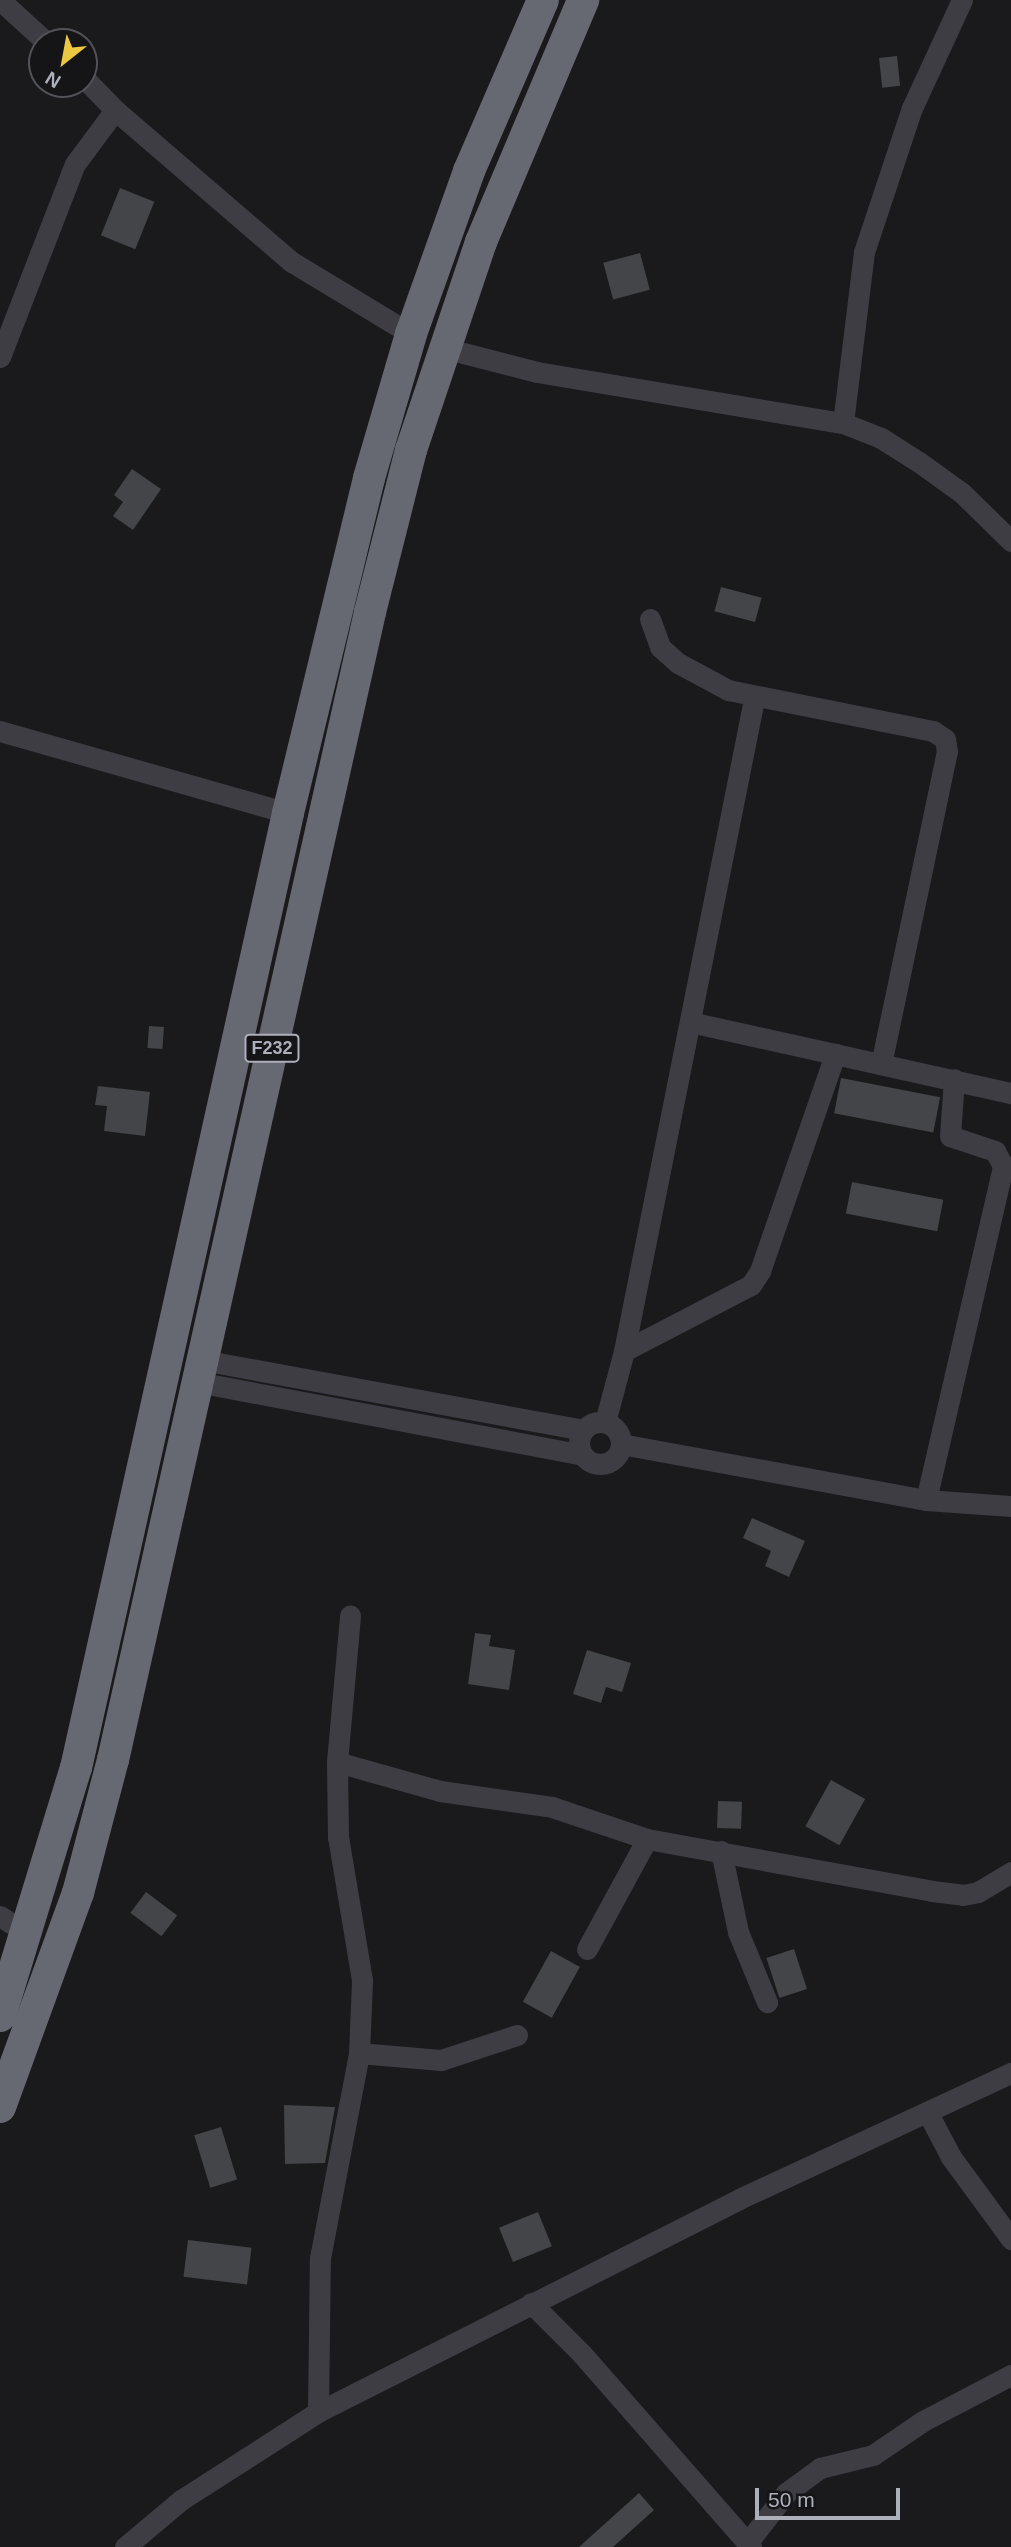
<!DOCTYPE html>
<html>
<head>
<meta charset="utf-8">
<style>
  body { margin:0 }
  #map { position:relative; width:1011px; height:2547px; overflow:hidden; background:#1a1a1c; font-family:Helvetica,sans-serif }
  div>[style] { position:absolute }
  .building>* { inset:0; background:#444549; transform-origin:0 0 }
  .minor>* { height:21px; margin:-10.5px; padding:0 10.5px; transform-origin:10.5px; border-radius:10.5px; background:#3d3d43 }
  .minor>.ring { margin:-10.5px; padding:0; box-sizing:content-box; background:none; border:21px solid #3d3d43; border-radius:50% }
  .highway>* { height:32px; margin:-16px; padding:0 16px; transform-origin:16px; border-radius:16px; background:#676972 }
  span { translate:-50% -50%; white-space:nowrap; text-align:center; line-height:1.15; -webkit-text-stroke:7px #151517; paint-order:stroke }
  .shield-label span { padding:2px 5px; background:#151517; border:2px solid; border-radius:5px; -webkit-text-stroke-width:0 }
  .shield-label { font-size:18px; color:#adb0bb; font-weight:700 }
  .north { position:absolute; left:28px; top:28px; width:70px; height:70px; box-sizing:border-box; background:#151517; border:2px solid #525359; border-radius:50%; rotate:211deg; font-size:19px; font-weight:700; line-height:28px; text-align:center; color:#adb0bb }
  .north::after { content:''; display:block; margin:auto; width:24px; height:32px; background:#ecc742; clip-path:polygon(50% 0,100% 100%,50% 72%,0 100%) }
  .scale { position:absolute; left:755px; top:2488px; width:145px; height:32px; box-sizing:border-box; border:4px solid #adb0bb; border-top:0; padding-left:9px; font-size:21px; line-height:24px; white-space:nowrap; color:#adb0bb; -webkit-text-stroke:5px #151517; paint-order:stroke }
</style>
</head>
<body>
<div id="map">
  <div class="building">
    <div style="left:897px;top:56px;width:30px;height:18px;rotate:84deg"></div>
    <div style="left:120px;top:188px;width:37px;height:51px;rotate:22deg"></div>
    <div style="left:640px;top:253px;width:38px;height:38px;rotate:75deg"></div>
    <div style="clip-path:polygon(132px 469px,161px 489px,133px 530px,113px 516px,123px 502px,114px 495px)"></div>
    <div style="left:721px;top:587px;width:42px;height:25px;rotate:15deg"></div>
    <div style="left:149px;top:1026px;width:15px;height:22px;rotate:4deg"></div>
    <div style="left:841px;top:1078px;width:101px;height:36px;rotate:11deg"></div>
    <div style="clip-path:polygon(98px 1086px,150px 1092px,145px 1136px,104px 1131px,107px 1106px,95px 1105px)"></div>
    <div style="left:852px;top:1182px;width:93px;height:32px;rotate:11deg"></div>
    <div style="clip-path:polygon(752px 1518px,805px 1541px,789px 1577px,765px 1566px,771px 1551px,743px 1538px)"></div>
    <div style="clip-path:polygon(475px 1633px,491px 1635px,489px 1646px,515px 1650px,509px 1690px,468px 1684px)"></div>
    <div style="clip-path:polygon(587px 1650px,631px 1663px,622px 1692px,606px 1687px,601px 1703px,573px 1694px)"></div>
    <div style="left:831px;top:1780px;width:39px;height:53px;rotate:29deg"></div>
    <div style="left:718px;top:1801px;width:24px;height:27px;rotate:2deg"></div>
    <div style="left:146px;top:1892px;width:39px;height:26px;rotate:37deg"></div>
    <div style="left:794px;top:1949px;width:42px;height:29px;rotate:72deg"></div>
    <div style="left:551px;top:1951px;width:33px;height:58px;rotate:29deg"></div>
    <div style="clip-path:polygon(284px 2105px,335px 2107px,325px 2163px,285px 2164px)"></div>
    <div style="left:221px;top:2127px;width:55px;height:28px;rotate:73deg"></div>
    <div style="left:538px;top:2212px;width:37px;height:42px;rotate:68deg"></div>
    <div style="left:188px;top:2240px;width:64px;height:37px;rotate:7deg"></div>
    <div style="clip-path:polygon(639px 2493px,654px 2510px,613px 2547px,579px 2547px)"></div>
  </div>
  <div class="minor">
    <div style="left:0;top:0;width:62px;rotate:42.4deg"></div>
    <div style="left:84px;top:78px;width:45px;rotate:45.9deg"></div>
    <div style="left:444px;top:348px;width:96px;rotate:14.5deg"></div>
    <div style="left:537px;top:372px;width:310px;rotate:9.5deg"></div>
    <div style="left:843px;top:423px;width:41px;rotate:21.5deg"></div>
    <div style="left:881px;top:438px;width:45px;rotate:32.3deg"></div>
    <div style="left:919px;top:462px;width:53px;rotate:35.8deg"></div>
    <div style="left:962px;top:493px;width:69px;rotate:44.4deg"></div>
    <div style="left:0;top:357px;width:207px;rotate:-68.8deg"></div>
    <div style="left:75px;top:164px;width:67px;rotate:-53.5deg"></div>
    <div style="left:115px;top:110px;width:233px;rotate:40.7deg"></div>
    <div style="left:292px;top:262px;width:139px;rotate:31.2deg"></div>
    <div style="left:843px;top:423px;width:172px;rotate:-83deg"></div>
    <div style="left:864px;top:252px;width:152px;rotate:-71.6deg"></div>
    <div style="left:912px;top:108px;width:119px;rotate:-65.2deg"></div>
    <div style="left:650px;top:619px;width:30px;rotate:70deg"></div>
    <div style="left:660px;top:647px;width:24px;rotate:42deg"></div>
    <div style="left:678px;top:663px;width:57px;rotate:28.4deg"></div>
    <div style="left:728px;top:690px;width:209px;rotate:11.3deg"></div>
    <div style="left:933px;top:731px;width:14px;rotate:34deg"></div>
    <div style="left:945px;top:739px;width:12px;rotate:81deg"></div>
    <div style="left:947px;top:751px;width:320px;rotate:101.9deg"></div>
    <div style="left:0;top:731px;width:299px;rotate:15.9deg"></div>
    <div style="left:690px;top:1022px;width:329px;rotate:12.5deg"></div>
    <div style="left:624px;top:1351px;width:143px;rotate:-27.5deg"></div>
    <div style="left:751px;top:1285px;width:17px;rotate:-57deg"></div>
    <div style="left:760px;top:1271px;width:230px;rotate:-70.9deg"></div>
    <div style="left:202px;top:1360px;width:386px;rotate:10.4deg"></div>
    <div style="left:197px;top:1382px;width:392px;rotate:10.7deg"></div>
    <div class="ring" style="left:579px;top:1422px;width:21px;height:21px"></div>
    <div style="left:605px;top:1422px;width:73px;rotate:-75deg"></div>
    <div style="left:624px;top:1351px;width:665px;rotate:-78.72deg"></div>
    <div style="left:621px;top:1444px;width:310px;rotate:10.4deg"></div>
    <div style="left:926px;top:1500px;width:85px;rotate:4deg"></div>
    <div style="left:926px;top:1500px;width:343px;rotate:-77deg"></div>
    <div style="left:1003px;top:1166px;width:17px;rotate:-118deg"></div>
    <div style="left:995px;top:1151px;width:47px;rotate:-161.6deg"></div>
    <div style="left:950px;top:1136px;width:57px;rotate:-86deg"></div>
    <div style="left:337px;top:1762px;width:107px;rotate:15.7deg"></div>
    <div style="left:440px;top:1791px;width:113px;rotate:8.1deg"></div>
    <div style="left:552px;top:1807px;width:100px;rotate:18.6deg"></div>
    <div style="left:647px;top:1839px;width:290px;rotate:10.3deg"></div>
    <div style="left:932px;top:1891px;width:31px;rotate:7deg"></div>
    <div style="left:963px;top:1895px;width:15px;rotate:-11deg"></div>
    <div style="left:978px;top:1892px;width:39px;rotate:-31deg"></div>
    <div style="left:721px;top:1851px;width:83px;rotate:78.1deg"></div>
    <div style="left:738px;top:1932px;width:76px;rotate:67.5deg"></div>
    <div style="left:0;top:1916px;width:33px;rotate:33deg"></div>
    <div style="left:587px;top:1949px;width:125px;rotate:-61.4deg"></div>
    <div style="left:359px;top:2053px;width:82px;rotate:4.9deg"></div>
    <div style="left:441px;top:2060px;width:80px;rotate:-18.2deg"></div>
    <div style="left:929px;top:2115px;width:47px;rotate:62.4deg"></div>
    <div style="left:951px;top:2157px;width:102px;rotate:53.8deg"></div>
    <div style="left:531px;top:2303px;width:72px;rotate:45deg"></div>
    <div style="left:582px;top:2354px;width:257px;rotate:48.8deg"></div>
    <div style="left:318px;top:2412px;width:154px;rotate:-89.3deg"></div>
    <div style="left:320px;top:2258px;width:209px;rotate:-79.2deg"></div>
    <div style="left:359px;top:2053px;width:73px;rotate:-87.6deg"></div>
    <div style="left:362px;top:1980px;width:145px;rotate:-99.5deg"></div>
    <div style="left:338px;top:1837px;width:75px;rotate:-90.8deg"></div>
    <div style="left:337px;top:1762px;width:147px;rotate:-84.9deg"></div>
    <div style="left:748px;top:2542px;width:62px;rotate:-52.2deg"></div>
    <div style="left:786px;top:2493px;width:42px;rotate:-36.3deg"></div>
    <div style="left:820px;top:2468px;width:55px;rotate:-13.8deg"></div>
    <div style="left:873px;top:2455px;width:60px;rotate:-34.2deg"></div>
    <div style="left:923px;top:2421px;width:99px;rotate:-27.6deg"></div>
    <div style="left:125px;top:2547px;width:73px;rotate:-40deg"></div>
    <div style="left:181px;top:2500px;width:163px;rotate:-32.7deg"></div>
    <div style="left:318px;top:2412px;width:472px;rotate:-26.8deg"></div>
    <div style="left:739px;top:2199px;width:300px;rotate:-24.9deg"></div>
  </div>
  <div class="highway">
    <div style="left:0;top:2016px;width:259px;rotate:-73deg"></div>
    <div style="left:76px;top:1768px;width:978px;rotate:-77.48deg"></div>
    <div style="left:288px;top:813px;width:345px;rotate:-76.4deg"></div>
    <div style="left:369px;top:478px;width:150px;rotate:-73.7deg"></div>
    <div style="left:411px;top:334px;width:173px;rotate:-70.4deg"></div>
    <div style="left:469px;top:171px;width:186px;rotate:-66.6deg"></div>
    <div style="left:0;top:2107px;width:228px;rotate:-70deg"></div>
    <div style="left:78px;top:1893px;width:138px;rotate:-75.3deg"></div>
    <div style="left:113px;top:1760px;width:1176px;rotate:-77.38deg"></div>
    <div style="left:370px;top:612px;width:167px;rotate:-75.8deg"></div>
    <div style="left:411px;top:450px;width:219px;rotate:-71.4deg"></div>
    <div style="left:481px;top:242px;width:263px;rotate:-67.1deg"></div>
  </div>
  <div class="shield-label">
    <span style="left:272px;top:1048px">F232</span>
  </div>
  <div class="north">N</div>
  <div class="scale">50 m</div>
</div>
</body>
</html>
